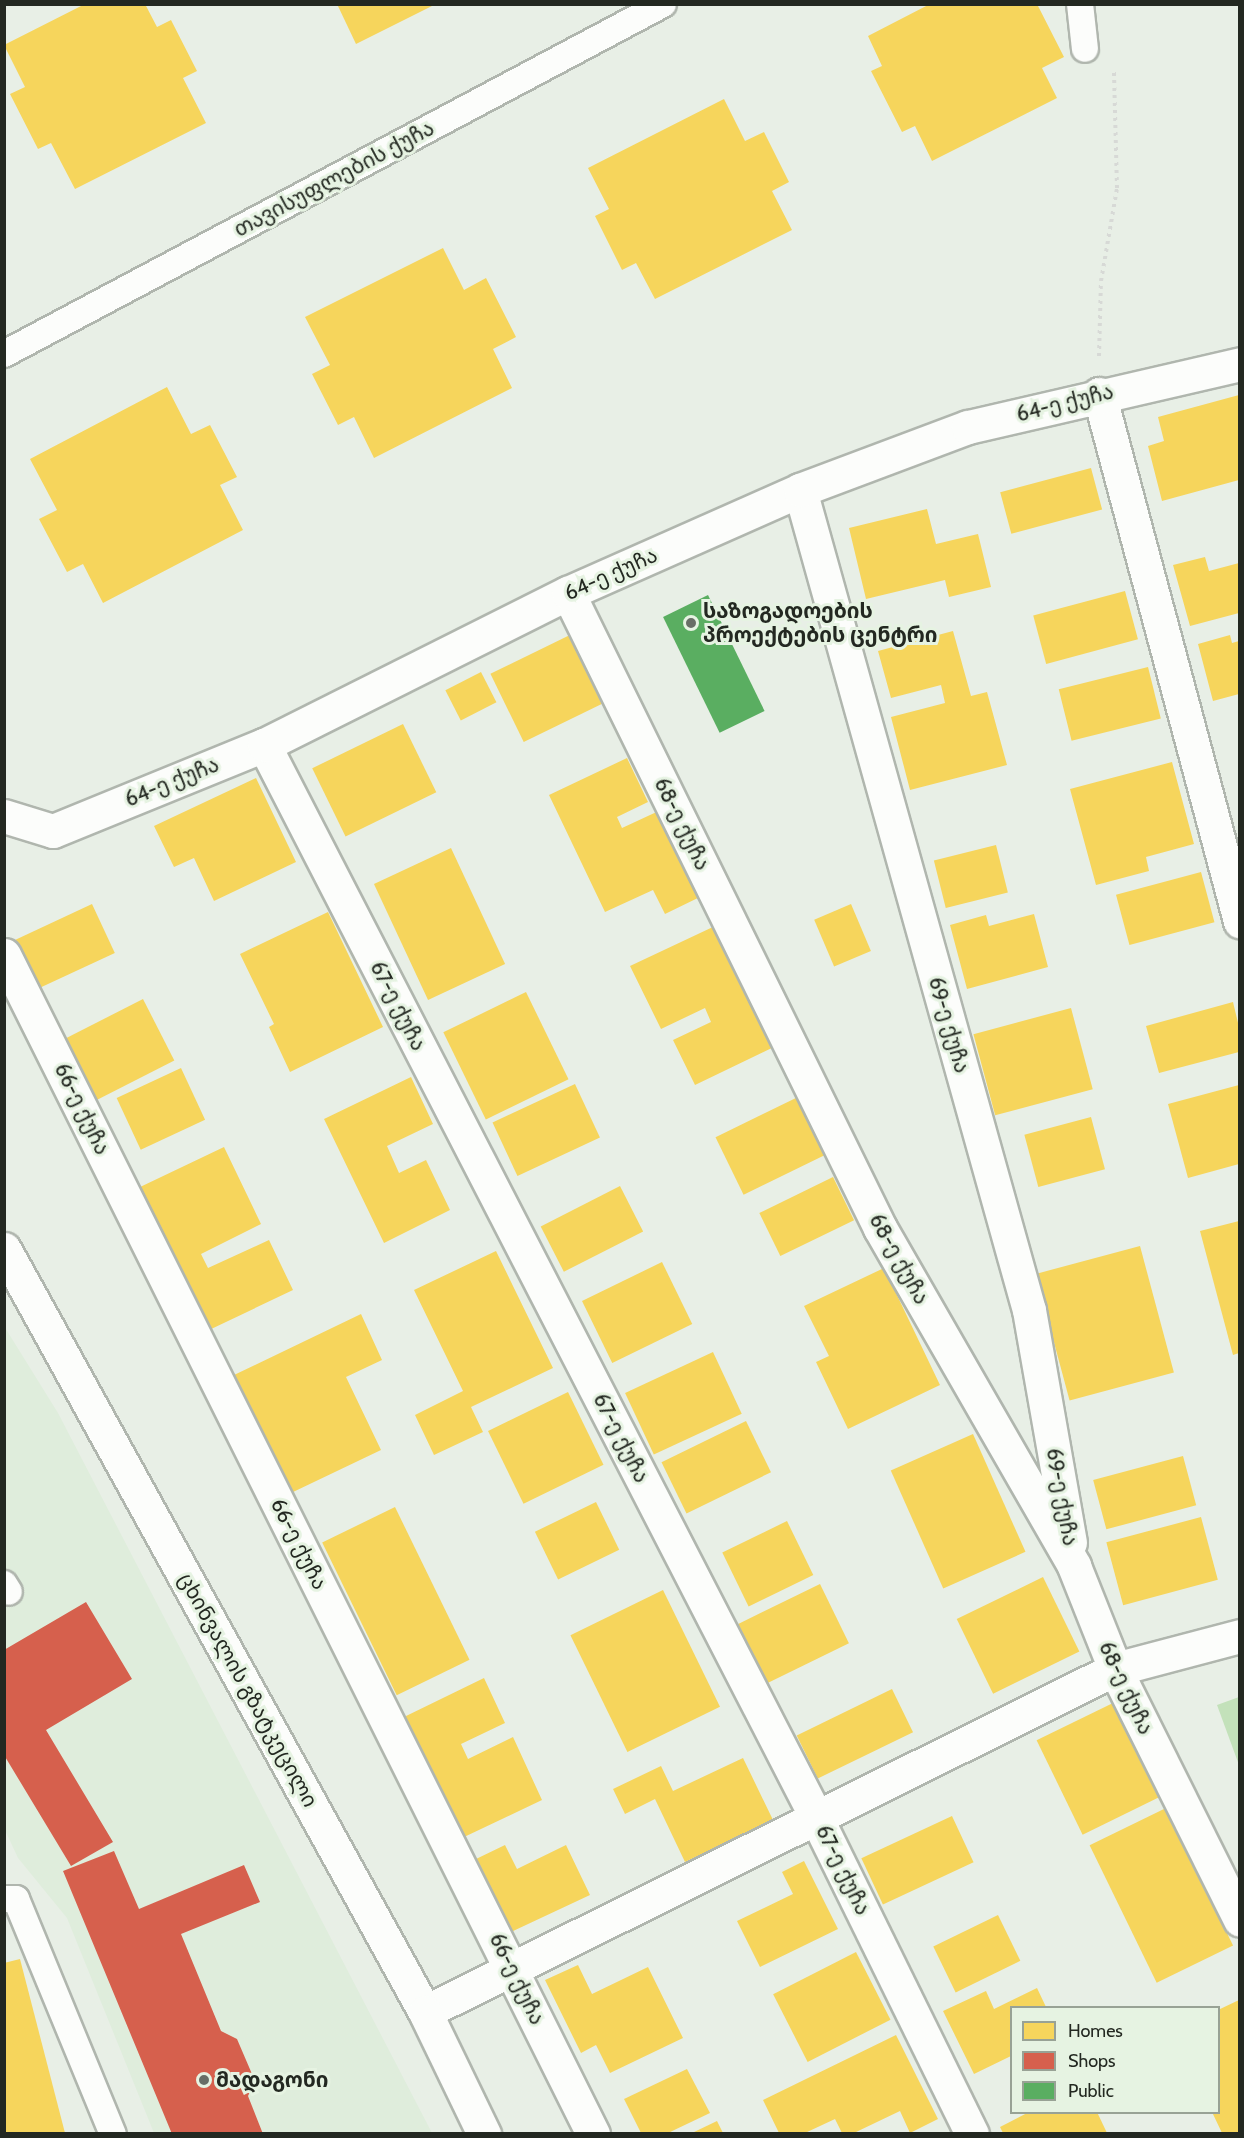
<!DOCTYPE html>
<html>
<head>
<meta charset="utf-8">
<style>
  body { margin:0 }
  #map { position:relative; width:1244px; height:2138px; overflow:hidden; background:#e8efe6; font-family:Cabin,"Noto Sans Georgian",sans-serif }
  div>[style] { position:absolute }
  .built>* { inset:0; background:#dfeddc }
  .green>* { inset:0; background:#c3e1ba }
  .homes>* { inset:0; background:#f6d55c; transform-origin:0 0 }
  .shops>* { inset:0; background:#d6604d }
  .public>* { inset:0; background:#5aae61; transform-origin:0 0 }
  .path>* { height:4px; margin-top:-2px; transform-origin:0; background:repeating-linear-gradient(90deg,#d7d9d6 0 3px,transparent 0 7.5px) }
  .roads { filter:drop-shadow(2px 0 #b0b6ae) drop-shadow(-2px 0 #b0b6ae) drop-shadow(0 2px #b0b6ae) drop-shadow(0 -2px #b0b6ae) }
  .lane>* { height:26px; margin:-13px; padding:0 13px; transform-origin:13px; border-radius:13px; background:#fcfdfb }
  .street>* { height:33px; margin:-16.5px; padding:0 16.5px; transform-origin:16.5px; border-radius:16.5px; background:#fcfdfb }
  .secondary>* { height:33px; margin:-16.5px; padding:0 16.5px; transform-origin:16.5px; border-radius:16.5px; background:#fcfdfb }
  .dots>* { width:16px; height:16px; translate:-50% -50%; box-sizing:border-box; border:3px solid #e6f3e2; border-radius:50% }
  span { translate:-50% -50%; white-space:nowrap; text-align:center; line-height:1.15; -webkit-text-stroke:6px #e6f3e2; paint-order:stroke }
  .street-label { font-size:21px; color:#232821 }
  .poi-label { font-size:21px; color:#232821; font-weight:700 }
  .left { translate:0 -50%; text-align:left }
  .frame { position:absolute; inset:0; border:6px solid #232821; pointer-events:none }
  .legend { position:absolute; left:1010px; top:2006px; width:210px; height:108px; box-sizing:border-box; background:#e6f3e2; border:2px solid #98a295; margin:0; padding:8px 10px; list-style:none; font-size:18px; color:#232821 }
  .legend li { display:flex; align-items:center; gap:12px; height:30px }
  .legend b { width:30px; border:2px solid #98a295 }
</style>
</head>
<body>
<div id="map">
  <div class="built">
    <div style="clip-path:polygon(4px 1326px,58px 1413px,432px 2133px,154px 2133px,67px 1918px,18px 1858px,5px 1830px)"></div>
  </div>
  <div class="green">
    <div style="clip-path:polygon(1239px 1697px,1240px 1697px,1239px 1765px,1217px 1705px)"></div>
  </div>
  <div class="homes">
    <div style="clip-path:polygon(85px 4px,145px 4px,157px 27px,171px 20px,197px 71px,183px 78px,206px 123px,75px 189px,51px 143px,38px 149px,10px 94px,25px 87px,4px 45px)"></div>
    <div style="clip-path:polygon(337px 4px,436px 4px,356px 44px)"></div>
    <div style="clip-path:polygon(930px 4px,1037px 4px,1064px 57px,1042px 68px,1057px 98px,932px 161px,915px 126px,902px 132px,871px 71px,882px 66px,868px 36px)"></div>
    <div style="clip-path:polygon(724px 99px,745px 141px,764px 132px,789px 182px,772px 191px,792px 230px,655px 299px,636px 263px,622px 270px,595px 216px,609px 209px,588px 168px)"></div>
    <div style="clip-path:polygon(443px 248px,464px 290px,486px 278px,516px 337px,493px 349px,512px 388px,374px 458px,354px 417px,338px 425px,312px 374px,330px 365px,305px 317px)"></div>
    <div style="clip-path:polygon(167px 387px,191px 434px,210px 425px,237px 477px,220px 485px,243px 530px,103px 603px,83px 564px,67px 572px,39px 519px,57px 510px,30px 459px)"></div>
    <div style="clip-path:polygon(1239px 395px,1239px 480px,1162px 501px,1148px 446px,1164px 441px,1158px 417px)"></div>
    <div style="left:1091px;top:468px;width:43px;height:94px;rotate:75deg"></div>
    <div style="clip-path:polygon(927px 509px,936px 544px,978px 534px,991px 587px,949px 597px,945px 580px,866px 599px,849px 528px)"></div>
    <div style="clip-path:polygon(1205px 557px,1209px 571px,1239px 563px,1239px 613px,1190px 626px,1173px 565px)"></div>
    <div style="left:1125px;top:591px;width:50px;height:95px;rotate:75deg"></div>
    <div style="clip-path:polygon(953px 631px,971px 696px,987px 692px,1007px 765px,910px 790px,891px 717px,945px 703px,941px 685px,891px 698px,878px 651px)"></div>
    <div style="left:574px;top:633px;width:76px;height:93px;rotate:64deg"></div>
    <div style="clip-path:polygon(1230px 635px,1232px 643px,1239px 641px,1239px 694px,1213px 701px,1198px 644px)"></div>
    <div style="left:1148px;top:667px;width:53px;height:92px;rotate:76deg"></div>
    <div style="left:481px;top:672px;width:34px;height:40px;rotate:63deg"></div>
    <div style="left:403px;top:724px;width:76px;height:101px;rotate:64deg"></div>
    <div style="clip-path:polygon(627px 758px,648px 802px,617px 817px,622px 828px,663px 809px,704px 895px,665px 914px,653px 890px,605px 912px,549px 795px)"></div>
    <div style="clip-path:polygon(1172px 762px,1194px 844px,1146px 857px,1149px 871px,1096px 885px,1070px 789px)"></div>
    <div style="clip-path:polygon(256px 778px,296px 862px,214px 901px,194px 858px,174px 867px,154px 826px)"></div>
    <div style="left:996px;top:845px;width:49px;height:64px;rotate:76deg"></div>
    <div style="left:451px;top:848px;width:128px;height:85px;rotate:65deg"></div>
    <div style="left:1201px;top:872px;width:52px;height:88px;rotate:75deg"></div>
    <div style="left:92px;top:904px;width:54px;height:85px;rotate:65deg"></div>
    <div style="left:851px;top:904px;width:51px;height:40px;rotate:67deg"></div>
    <div style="clip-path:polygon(328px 912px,383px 1027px,290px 1072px,269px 1027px,274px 1024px,240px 954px)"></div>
    <div style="clip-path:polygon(1034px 914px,1048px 967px,967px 989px,950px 925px,986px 915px,989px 926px)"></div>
    <div style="clip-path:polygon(715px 926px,782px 1043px,695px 1085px,673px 1040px,711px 1022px,705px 1008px,661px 1029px,630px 966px)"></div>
    <div style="left:526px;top:992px;width:97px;height:92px;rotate:64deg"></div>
    <div style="left:143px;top:999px;width:69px;height:92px;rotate:63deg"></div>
    <div style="clip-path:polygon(1233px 1002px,1239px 1027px,1239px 1052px,1159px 1073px,1146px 1026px)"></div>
    <div style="left:1071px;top:1008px;width:84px;height:101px;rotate:75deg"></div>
    <div style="left:181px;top:1068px;width:57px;height:71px;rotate:65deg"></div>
    <div style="clip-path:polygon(411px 1077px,433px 1124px,387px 1146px,399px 1173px,426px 1160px,450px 1210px,384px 1243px,324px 1119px)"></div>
    <div style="left:575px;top:1084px;width:59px;height:91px;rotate:65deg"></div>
    <div style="clip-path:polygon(1239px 1085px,1239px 1164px,1188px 1178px,1168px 1104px)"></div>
    <div style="left:800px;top:1096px;width:64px;height:94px;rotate:64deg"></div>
    <div style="left:1091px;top:1117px;width:54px;height:69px;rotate:75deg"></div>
    <div style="clip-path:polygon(224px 1147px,261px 1224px,201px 1254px,208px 1268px,269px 1240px,293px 1290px,207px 1331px,138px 1188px)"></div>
    <div style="left:833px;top:1177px;width:48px;height:82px;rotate:64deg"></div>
    <div style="left:620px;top:1186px;width:51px;height:89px;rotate:63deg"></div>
    <div style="clip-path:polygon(1239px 1221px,1239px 1353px,1233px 1355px,1200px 1231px)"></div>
    <div style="left:1140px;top:1246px;width:131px;height:108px;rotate:75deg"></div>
    <div style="clip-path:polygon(496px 1251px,553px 1368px,471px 1407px,483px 1432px,434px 1455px,415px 1415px,463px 1391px,414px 1290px)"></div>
    <div style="left:662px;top:1262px;width:69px;height:89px;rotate:64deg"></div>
    <div style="clip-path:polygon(884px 1268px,940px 1385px,848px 1429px,816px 1362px,829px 1356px,804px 1306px)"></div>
    <div style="clip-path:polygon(361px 1314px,382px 1360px,346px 1377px,381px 1450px,291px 1493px,234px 1375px)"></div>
    <div style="left:713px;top:1352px;width:68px;height:97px;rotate:65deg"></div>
    <div style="left:568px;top:1392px;width:81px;height:89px;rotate:64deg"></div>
    <div style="left:746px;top:1421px;width:57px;height:94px;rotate:64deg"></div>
    <div style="left:973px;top:1434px;width:129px;height:90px;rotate:66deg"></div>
    <div style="left:1183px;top:1456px;width:51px;height:93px;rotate:75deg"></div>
    <div style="left:596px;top:1502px;width:53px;height:68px;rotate:64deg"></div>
    <div style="left:395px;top:1507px;width:170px;height:81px;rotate:64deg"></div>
    <div style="left:1201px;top:1517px;width:65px;height:98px;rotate:75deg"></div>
    <div style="left:787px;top:1521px;width:60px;height:72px;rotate:64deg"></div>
    <div style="left:1043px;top:1577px;width:83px;height:96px;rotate:64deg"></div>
    <div style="left:820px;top:1584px;width:66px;height:91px;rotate:64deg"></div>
    <div style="left:663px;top:1590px;width:130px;height:103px;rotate:64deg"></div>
    <div style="clip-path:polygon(484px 1678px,505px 1723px,461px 1744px,468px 1759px,513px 1737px,542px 1800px,462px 1838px,404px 1717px)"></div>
    <div style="left:892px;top:1689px;width:48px;height:106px;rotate:64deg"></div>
    <div style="left:1113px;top:1703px;width:105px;height:85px;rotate:64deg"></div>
    <div style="clip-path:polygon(743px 1758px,773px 1820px,685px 1862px,655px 1799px,625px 1814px,613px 1789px,661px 1766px,673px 1791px)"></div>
    <div style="left:1166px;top:1808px;width:153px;height:85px;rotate:64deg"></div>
    <div style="left:952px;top:1816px;width:51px;height:100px;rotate:65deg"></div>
    <div style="clip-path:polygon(505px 1845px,517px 1869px,566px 1845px,590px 1895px,511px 1932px,476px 1859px)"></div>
    <div style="clip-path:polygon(804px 1861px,838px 1929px,760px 1967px,737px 1921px,793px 1894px,782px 1872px)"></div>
    <div style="left:998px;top:1915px;width:51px;height:72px;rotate:64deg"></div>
    <div style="left:856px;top:1952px;width:76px;height:93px;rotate:63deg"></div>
    <div style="clip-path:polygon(20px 1959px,65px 2133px,4px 2133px,4px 1963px)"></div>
    <div style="clip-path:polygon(578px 1965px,592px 1994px,648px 1967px,683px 2038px,610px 2073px,596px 2045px,581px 2053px,545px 1980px)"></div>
    <div style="clip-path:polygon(1037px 1988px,1046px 2007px,1011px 2007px,1011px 2056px,974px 2074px,943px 2011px,986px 1991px,994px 2009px)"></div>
    <div style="clip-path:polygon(1239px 2000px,1239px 2133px,1222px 2133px,1212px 2112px,1218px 2112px,1218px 2010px)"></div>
    <div style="clip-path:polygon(896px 2035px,938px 2119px,910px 2133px,900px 2111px,854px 2133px,842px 2133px,835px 2119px,805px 2133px,779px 2133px,763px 2100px)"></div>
    <div style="clip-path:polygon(687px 2069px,710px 2113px,668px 2133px,641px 2133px,624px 2099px)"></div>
    <div style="clip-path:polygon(1029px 2112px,1097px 2112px,1107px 2133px,1003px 2133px,1000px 2127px)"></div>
    <div style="clip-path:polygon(717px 2121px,723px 2133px,692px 2133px)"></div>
  </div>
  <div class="shops">
    <div style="clip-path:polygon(86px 1602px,132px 1679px,46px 1730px,113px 1842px,71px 1866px,4px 1755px,4px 1650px)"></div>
    <div style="clip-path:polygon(114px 1851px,139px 1909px,244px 1865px,260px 1902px,181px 1934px,221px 2031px,237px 2039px,255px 2081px,248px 2096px,263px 2134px,172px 2134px,63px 1871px)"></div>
  </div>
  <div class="public">
    <div style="left:708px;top:595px;width:129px;height:50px;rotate:64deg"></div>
  </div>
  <div class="path">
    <div style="left:1099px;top:356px;width:75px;rotate:-88.5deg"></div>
    <div style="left:1101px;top:281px;width:94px;rotate:-80.2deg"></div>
    <div style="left:1117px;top:188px;width:117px;rotate:-91.5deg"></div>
  </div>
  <div class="roads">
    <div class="lane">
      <div style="left:1080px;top:4px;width:45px;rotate:83.7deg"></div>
      <div style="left:4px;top:354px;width:746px;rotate:-27.97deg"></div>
      <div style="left:4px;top:1584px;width:9px;rotate:58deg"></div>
      <div style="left:4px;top:1899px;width:12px"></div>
      <div style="left:16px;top:1899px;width:254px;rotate:67.6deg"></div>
    </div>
    <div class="street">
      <div style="left:1099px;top:394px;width:546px;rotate:75.02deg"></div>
      <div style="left:800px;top:490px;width:851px;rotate:74.4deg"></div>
      <div style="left:1029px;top:1310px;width:236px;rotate:80deg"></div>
      <div style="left:568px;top:593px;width:708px;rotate:63.83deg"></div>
      <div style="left:880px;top:1228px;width:390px;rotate:60.1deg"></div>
      <div style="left:1074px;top:1566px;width:111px;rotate:68.3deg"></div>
      <div style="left:1115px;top:1669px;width:280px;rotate:63.5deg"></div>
      <div style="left:264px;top:745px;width:1206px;rotate:62.75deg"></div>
      <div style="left:816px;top:1817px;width:353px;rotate:63.8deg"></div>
      <div style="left:4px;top:816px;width:51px;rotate:17deg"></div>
      <div style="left:53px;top:831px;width:228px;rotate:-22.2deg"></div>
      <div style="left:264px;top:745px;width:340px;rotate:-26.6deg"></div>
      <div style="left:568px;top:593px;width:254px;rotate:-23.9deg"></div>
      <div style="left:800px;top:490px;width:179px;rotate:-20.6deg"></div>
      <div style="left:968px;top:427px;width:279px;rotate:-13deg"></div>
      <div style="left:4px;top:955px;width:1318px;rotate:63.45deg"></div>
      <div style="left:425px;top:2012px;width:771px;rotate:-26.43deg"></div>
      <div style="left:1115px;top:1669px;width:129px;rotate:-14.8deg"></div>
    </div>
    <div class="secondary">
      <div style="left:4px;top:1249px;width:871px;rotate:61.11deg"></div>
      <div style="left:425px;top:2012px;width:136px;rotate:64.2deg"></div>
    </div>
  </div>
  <div class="dots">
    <div style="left:691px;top:623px;background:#686e66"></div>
    <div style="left:204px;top:2080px;background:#686e66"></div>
  </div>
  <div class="street-label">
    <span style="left:334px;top:179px;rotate:-28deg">თავისუფლების ქუჩა</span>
    <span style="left:1065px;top:403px;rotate:-14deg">64-ე ქუჩა</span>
    <span style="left:611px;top:574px;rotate:-24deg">64-ე ქუჩა</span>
    <span style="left:172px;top:782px;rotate:-22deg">64-ე ქუჩა</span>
    <span style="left:682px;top:824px;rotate:64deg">68-ე ქუჩა</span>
    <span style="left:398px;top:1006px;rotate:63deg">67-ე ქუჩა</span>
    <span style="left:949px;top:1025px;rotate:74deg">69-ე ქუჩა</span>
    <span style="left:82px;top:1109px;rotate:64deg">66-ე ქუჩა</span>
    <span style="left:899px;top:1259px;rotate:61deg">68-ე ქუჩა</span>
    <span style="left:621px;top:1438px;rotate:63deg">67-ე ქუჩა</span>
    <span style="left:1062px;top:1497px;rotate:80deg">69-ე ქუჩა</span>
    <span style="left:299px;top:1544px;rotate:63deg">66-ე ქუჩა</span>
    <span style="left:1126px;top:1688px;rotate:65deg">68-ე ქუჩა</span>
    <span style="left:248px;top:1690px;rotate:61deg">ცხინვალის გზატკეცილი</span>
    <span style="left:843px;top:1870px;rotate:64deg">67-ე ქუჩა</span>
    <span style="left:517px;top:1979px;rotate:64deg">66-ე ქუჩა</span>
  </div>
  <div class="poi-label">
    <span class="left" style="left:703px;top:623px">საზოგადოების<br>პროექტების ცენტრი</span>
    <span class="left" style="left:216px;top:2080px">მადაგონი</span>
  </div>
  <div class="frame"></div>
  <ul class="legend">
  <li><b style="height:16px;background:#f6d55c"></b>Homes</li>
  <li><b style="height:16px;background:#d6604d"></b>Shops</li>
  <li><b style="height:16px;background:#5aae61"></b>Public</li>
  </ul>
</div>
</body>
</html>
